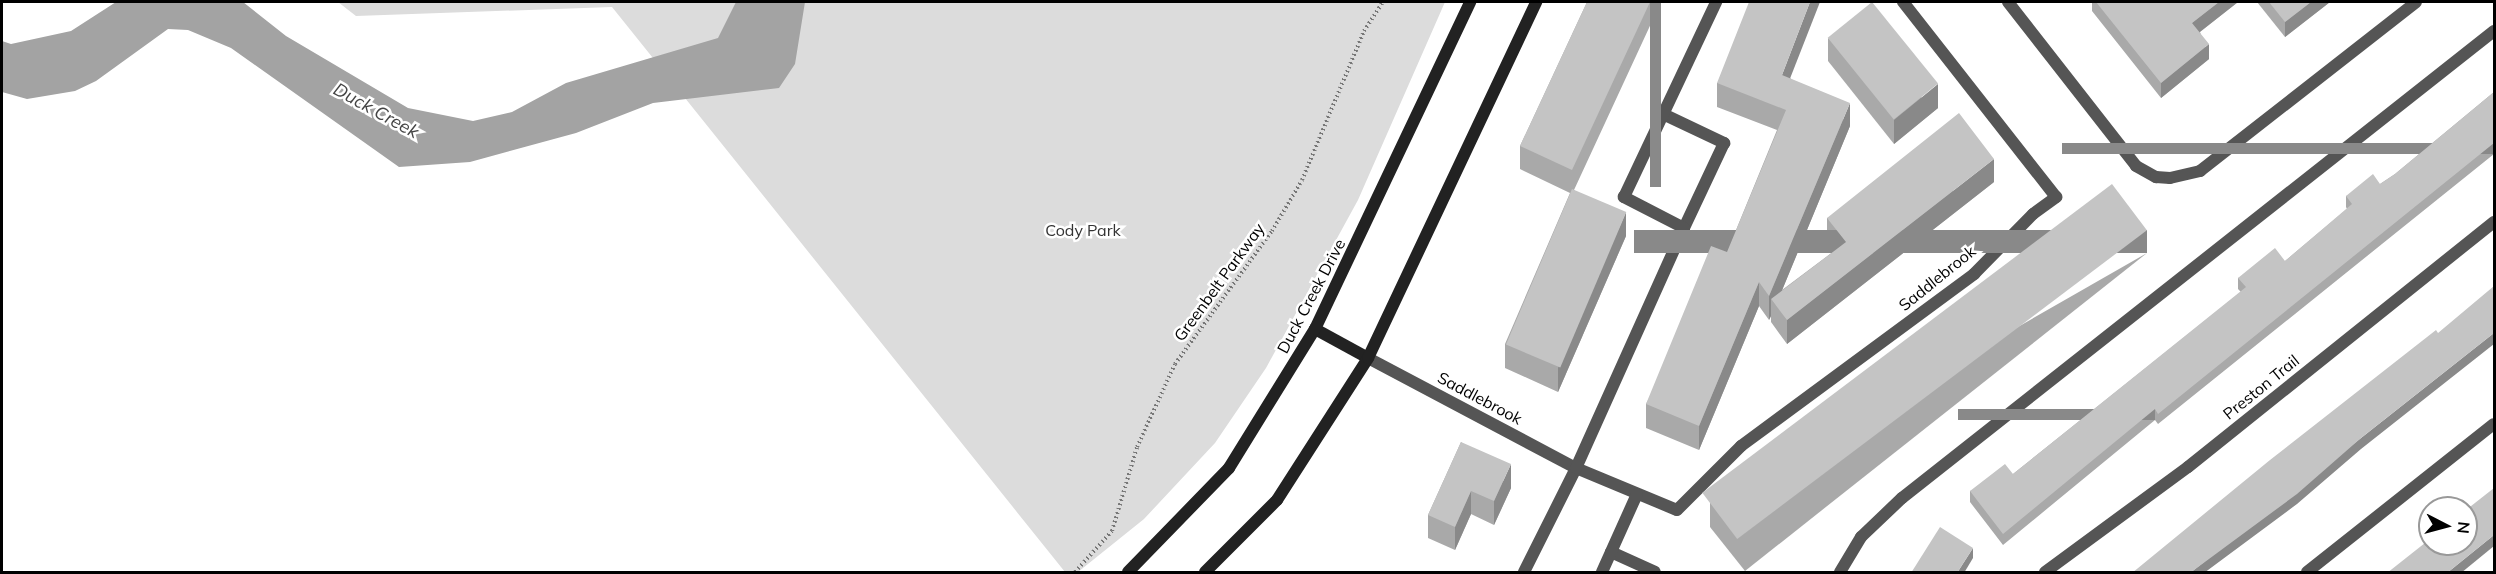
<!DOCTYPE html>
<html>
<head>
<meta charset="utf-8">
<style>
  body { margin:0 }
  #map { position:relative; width:2496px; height:574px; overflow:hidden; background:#fff; font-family:Mulish,sans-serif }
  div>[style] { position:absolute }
  .green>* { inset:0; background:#dcdcdc }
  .water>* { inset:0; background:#a3a3a3 }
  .path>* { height:4px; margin-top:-2px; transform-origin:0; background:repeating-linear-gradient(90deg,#777 0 1.5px,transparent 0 4.5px) }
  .lane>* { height:12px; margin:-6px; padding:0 6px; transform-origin:6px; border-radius:6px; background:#555 }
  .street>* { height:12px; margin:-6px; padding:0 6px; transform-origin:6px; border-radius:6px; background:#555 }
  .secondary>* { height:12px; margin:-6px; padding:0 6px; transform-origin:6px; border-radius:6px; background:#222 }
  .wall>* { inset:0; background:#a9a9a9 }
  .shaded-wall>* { inset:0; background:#898989; transform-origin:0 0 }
  .building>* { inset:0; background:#c4c4c4; transform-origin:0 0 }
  span { translate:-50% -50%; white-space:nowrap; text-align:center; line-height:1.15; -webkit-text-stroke:5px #fff; paint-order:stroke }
  .park-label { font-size:16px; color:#333 }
  .street-label { font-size:16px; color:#000 }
  .water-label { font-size:18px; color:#444; font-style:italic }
  .frame { position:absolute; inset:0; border:3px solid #000; pointer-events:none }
  .north { position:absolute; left:2418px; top:496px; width:60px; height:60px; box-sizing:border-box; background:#fff; border:2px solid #999; border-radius:50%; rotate:96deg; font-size:16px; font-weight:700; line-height:24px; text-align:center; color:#000 }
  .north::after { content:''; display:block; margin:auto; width:21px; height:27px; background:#000; clip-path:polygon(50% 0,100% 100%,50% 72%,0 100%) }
</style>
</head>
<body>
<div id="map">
  <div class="green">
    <div style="clip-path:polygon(338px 2px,1445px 2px,1358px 200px,1266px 368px,1215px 443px,1144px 519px,1078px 572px,1065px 572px,612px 7px,356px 16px)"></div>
  </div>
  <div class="water">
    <div style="clip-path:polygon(116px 2px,243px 2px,286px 36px,408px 108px,473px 121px,512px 112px,566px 83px,718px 38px,736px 2px,805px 2px,795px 64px,779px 88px,653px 103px,576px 133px,470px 162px,399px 167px,231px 48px,188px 30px,168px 29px,96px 81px,75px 91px,27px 99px,2px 92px,2px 41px,11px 44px,71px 31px)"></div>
  </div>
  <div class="path">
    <div style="left:1075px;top:572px;width:55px;rotate:-47.9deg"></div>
    <div style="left:1112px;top:531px;width:88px;rotate:-73.4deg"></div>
    <div style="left:1137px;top:447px;width:91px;rotate:-65.4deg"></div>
    <div style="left:1175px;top:364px;width:165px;rotate:-53.9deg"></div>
    <div style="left:1272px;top:231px;width:59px;rotate:-59.5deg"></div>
    <div style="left:1302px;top:180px;width:161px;rotate:-67.4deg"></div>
    <div style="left:1364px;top:31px;width:35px;rotate:-57deg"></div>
  </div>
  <div class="lane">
    <div style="left:2008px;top:2px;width:208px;rotate:52deg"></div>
    <div style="left:2136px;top:166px;width:23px;rotate:29deg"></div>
    <div style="left:2156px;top:177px;width:14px;rotate:4deg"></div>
    <div style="left:2170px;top:178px;width:31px;rotate:-13deg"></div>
    <div style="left:2200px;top:171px;width:274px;rotate:-38deg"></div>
    <div style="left:1663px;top:114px;width:68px;rotate:25.4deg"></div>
    <div style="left:1724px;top:143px;width:94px;rotate:115.2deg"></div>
    <div style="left:1368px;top:358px;width:235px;rotate:27.9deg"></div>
    <div style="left:1576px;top:468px;width:109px;rotate:22.6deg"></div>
    <div style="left:1677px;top:510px;width:91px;rotate:-45deg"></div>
    <div style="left:1741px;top:446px;width:290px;rotate:-36.4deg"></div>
    <div style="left:1974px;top:274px;width:84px;rotate:-45.5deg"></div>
    <div style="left:2033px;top:214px;width:29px;rotate:-36deg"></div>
    <div style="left:2056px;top:197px;width:248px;rotate:-128.1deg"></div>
    <div style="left:1611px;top:552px;width:48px;rotate:24.4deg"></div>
    <div style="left:1524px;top:572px;width:116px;rotate:-63.4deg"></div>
    <div style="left:1576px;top:468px;width:263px;rotate:-65.8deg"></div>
    <div style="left:1684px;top:228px;width:68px;rotate:-152.7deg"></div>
    <div style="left:1624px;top:197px;width:216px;rotate:-64.7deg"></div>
    <div style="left:1602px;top:572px;width:85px;rotate:-65.8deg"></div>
    <div style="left:1840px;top:572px;width:41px;rotate:-59deg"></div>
    <div style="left:1861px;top:537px;width:57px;rotate:-43.6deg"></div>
    <div style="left:1902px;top:498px;width:754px;rotate:-38.27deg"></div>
    <div style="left:2307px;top:572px;width:238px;rotate:-38.4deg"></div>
  </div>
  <div class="street">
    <div style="left:2045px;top:572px;width:177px;rotate:-36.3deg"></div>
    <div style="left:2188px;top:467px;width:392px;rotate:-38.7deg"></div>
  </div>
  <div class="secondary">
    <div style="left:1315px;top:329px;width:60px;rotate:28.7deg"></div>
    <div style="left:1128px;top:572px;width:145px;rotate:-45.8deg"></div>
    <div style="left:1229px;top:468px;width:163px;rotate:-58.3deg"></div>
    <div style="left:1315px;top:329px;width:362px;rotate:-64.6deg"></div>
    <div style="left:1205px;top:572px;width:102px;rotate:-45deg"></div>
    <div style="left:1277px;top:500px;width:169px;rotate:-57.3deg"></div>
    <div style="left:1368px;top:358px;width:394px;rotate:-64.7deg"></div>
  </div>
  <div class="wall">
    <div style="clip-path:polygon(1587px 2px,1661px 2px,1574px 190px,1626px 236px,1558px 392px,1505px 368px,1505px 344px,1570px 193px,1520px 169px,1520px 146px)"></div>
    <div style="clip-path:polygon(2092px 2px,2238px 2px,2200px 32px,2209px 59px,2161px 98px,2092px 11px)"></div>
    <div style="clip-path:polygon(2257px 2px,2330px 2px,2285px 37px)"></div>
    <div style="clip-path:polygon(1828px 38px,1938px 108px,1894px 144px,1828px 61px)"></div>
    <div style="clip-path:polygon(1790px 78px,1850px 126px,1782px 290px,1834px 251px,1827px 242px,1827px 218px,1994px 182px,1787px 344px,1771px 322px,1771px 316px,1769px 320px,1759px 306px,1699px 450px,1646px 428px,1646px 404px,1727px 252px,1777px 130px,1717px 107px,1717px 83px)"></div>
    <div style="clip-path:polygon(2494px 92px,2494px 154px,2158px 424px,2155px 420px,2003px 545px,1970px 502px,1970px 491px,2013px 474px,2241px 292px,2238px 289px,2238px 278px,2285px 261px,2347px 209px,2346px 207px,2346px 196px,2380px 184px,2395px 174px)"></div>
    <div style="clip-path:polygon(2147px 253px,1745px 571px,1710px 527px,1710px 503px)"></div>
    <div style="clip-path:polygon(1461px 442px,1511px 488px,1494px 525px,1471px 514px,1455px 550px,1428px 538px,1428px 515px)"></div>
  </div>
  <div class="shaded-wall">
    <div style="left:1650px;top:2px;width:11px;height:185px"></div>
    <div style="clip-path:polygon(1810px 2px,1820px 2px,1782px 99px,1782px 75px)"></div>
    <div style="clip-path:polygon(2219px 2px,2238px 2px,2192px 38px,2192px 23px)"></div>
    <div style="clip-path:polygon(2311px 2px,2330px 2px,2285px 37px,2285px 22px)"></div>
    <div style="clip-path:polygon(2209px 44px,2209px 59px,2161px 98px,2161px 83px)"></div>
    <div style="clip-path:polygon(1938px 84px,1938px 108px,1894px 144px,1894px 120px)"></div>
    <div style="clip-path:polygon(1850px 103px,1850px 126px,1776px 305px,1771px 299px,1771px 316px,1769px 320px,1769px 296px)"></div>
    <div style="left:2494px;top:143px;width:11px;height:432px;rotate:90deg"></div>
    <div style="clip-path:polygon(1994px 159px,1994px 182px,1787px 344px,1787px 320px)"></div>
    <div style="clip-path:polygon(1626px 212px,1626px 236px,1558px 392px,1558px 368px)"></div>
    <div style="left:2147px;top:230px;width:23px;height:513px;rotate:90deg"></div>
    <div style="clip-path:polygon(1759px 282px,1759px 306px,1699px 450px,1699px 426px)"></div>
    <div style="clip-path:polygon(2494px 333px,2494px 344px,2361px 449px,2297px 504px,2204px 573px,2190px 573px)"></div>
    <div style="left:2155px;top:409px;width:11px;height:197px;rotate:90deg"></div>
    <div style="clip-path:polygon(1511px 464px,1511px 488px,1494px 525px,1494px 501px)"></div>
    <div style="clip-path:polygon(1471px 491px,1471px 514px,1455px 550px,1455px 527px)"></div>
    <div style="clip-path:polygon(2494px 535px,2494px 546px,2461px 573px,2447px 573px)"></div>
    <div style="clip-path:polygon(1973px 548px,1973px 558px,1964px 573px,1957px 573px)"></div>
  </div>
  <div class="building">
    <div style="clip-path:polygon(1587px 2px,1650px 2px,1572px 170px,1520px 146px)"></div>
    <div style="clip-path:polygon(1749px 2px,1810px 2px,1782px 75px,1850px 103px,1769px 296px,1759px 282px,1699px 426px,1646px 404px,1711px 246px,1727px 252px,1786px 110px,1717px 83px)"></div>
    <div style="left:1872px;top:2px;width:105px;height:57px;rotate:51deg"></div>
    <div style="clip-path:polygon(2096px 2px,2219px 2px,2192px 23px,2209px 44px,2161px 83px)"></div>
    <div style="clip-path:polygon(2269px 2px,2311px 2px,2285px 22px)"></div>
    <div style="clip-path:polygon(2494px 92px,2494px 143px,2158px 414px,2155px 409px,2003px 534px,1970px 491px,2005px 464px,2013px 474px,2246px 287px,2238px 278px,2275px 248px,2285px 261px,2352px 204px,2346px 196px,2373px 174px,2380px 184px,2395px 174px)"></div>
    <div style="clip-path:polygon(1959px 113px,1994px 159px,1787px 320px,1771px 299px,1846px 242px,1827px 218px)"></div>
    <div style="left:2112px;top:184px;width:58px;height:513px;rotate:53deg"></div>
    <div style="left:1572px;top:189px;width:59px;height:169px;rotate:23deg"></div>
    <div style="clip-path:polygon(2494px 286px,2494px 333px,2361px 438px,2297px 494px,2190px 573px,2132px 573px,2270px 460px,2436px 330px,2438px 333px)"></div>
    <div style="clip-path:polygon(1461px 442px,1511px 464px,1494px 501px,1471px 491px,1455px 527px,1428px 515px)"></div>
    <div style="clip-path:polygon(2494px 488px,2494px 535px,2447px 573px,2387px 573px,2430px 539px,2430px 544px,2466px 544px,2466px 510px)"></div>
    <div style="clip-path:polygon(1940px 527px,1973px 548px,1957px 573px,1911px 573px)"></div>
  </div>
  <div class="park-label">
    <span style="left:1083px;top:230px">Cody Park</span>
  </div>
  <div class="street-label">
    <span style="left:1937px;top:278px;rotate:-39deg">Saddlebrook</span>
    <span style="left:1219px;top:282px;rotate:-54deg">Greenbelt Parkway</span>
    <span style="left:1311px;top:296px;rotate:-62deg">Duck Creek Drive</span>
    <span style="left:2261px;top:387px;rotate:-39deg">Preston Trail</span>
    <span style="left:1480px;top:398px;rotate:28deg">Saddlebrook</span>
  </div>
  <div class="water-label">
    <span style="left:376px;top:111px;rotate:29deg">Duck Creek</span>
  </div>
  <div class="frame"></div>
  <div class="north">N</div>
</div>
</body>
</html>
